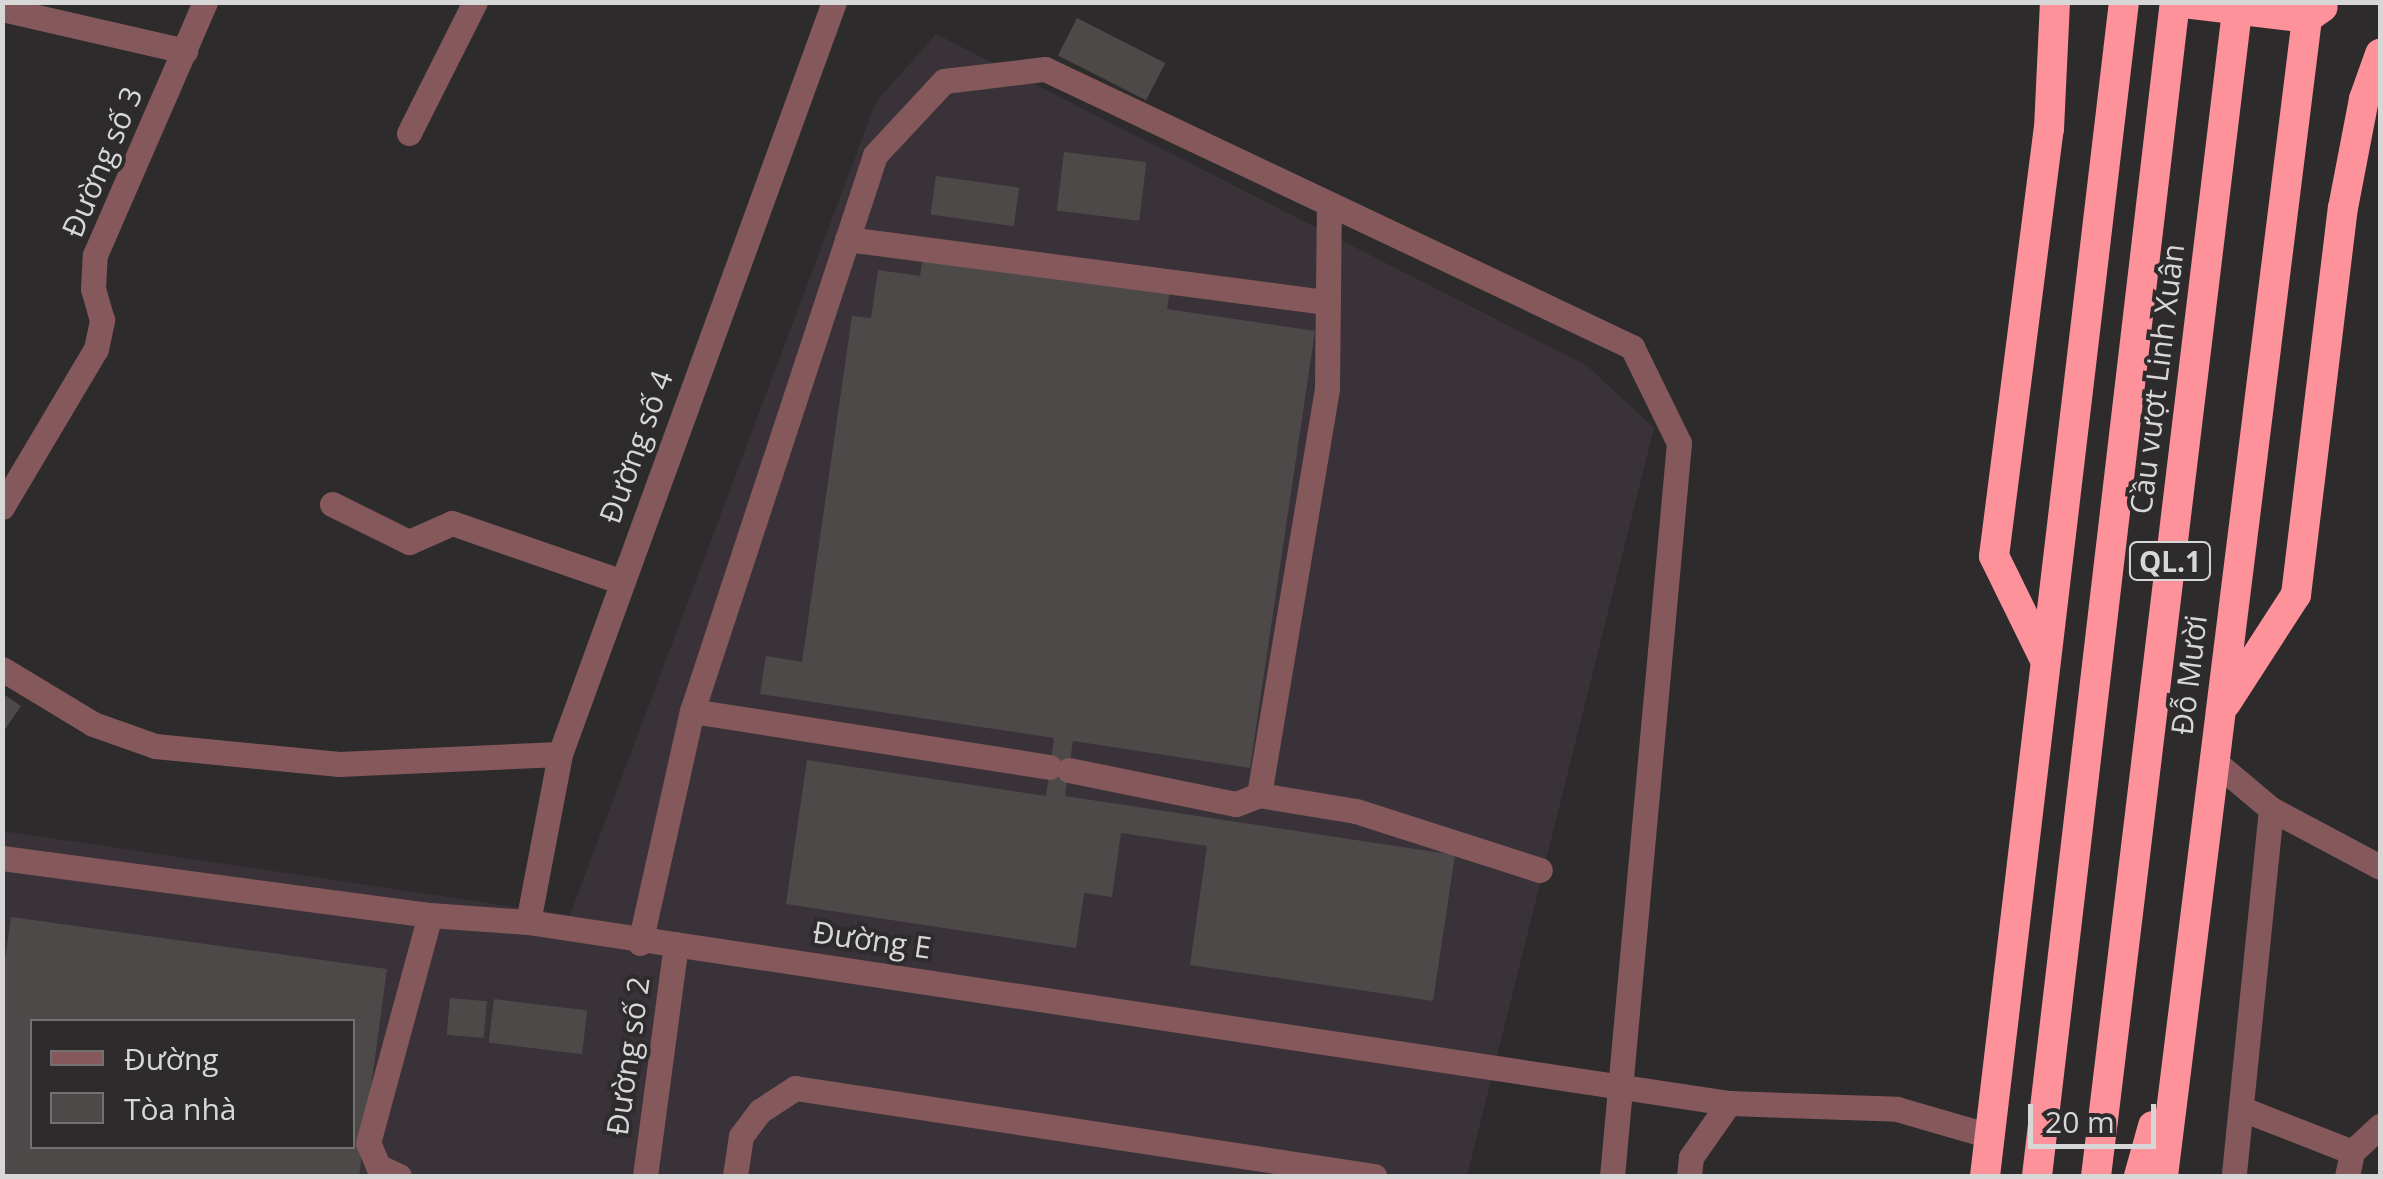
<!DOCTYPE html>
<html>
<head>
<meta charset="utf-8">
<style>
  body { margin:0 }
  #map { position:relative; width:2383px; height:1179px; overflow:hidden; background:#2e2b2d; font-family:"Open Sans",sans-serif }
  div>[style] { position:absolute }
  .built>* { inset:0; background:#3a3239 }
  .building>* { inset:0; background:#4d4949; transform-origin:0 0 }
  .lane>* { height:25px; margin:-12.5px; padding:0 12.5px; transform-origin:12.5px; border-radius:12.5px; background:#85595b }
  .street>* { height:25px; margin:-12.5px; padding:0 12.5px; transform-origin:12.5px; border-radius:12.5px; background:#85595b }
  .highway>* { height:30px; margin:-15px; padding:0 15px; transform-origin:15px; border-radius:15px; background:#fe929b }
  .highway-bridge>* { height:30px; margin:-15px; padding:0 15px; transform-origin:15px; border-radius:15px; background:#fe929b }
  span { translate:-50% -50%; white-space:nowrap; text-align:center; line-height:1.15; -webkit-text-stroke:8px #2e2b2d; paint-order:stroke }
  .shield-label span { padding:2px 8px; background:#2e2b2d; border:2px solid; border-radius:8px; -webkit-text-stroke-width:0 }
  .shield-label { font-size:28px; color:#d8d7d8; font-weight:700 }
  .street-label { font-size:30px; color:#d8d7d8 }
  .frame { position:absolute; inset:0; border:5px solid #d8d7d8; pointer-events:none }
  .legend { position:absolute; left:30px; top:1019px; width:325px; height:130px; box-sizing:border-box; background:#2e2b2d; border:2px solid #727071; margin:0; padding:12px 18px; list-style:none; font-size:30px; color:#d8d7d8 }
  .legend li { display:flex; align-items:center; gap:20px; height:50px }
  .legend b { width:50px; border:2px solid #727071 }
  .scale { position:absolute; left:2028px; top:1104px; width:128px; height:45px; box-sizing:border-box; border:5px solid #d8d7d8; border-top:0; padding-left:12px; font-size:30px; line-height:35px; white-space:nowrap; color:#d8d7d8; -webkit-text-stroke:8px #2e2b2d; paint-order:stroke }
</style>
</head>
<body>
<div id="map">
  <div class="built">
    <div style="clip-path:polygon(evenodd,936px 34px,1586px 365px,1654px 428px,1467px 1176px,3px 1176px,2px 831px,570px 915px,876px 102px,936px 34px,32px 1022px,352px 1022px,352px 1146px,32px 1146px,32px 1022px)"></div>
  </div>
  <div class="building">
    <div style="left:1077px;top:18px;width:99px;height:42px;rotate:27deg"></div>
    <div style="left:1064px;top:152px;width:83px;height:59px;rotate:7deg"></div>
    <div style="left:936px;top:176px;width:84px;height:39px;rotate:8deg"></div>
    <div style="clip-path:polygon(924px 251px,1170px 288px,1167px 309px,1315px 331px,1250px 768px,1073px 741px,1065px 796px,1455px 855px,1433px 1001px,1190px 965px,1207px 846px,1121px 833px,1112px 897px,1084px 893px,1076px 948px,786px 904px,807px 760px,1046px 796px,1054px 738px,760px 694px,766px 656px,802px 662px,852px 316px,871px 318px,878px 270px,920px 276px)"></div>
    <div style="clip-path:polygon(2px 693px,21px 706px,2px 734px)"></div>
    <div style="clip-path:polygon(evenodd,11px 917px,387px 969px,359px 1176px,2px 1176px,2px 980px,11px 917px,32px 1022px,352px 1022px,352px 1146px,32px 1146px,32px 1022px)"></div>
    <div style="left:450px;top:998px;width:37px;height:37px;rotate:5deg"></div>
    <div style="left:494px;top:999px;width:94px;height:44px;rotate:7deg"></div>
  </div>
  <div class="lane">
    <div style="left:847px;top:239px;width:485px;rotate:7.5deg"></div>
    <div style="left:692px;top:711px;width:362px;rotate:8.9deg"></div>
    <div style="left:1069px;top:770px;width:170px;rotate:11.5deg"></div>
    <div style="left:1236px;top:804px;width:25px;rotate:-21deg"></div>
    <div style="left:1259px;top:795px;width:413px;rotate:-80.5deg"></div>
    <div style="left:1327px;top:388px;width:179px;rotate:-89.4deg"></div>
    <div style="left:1259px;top:795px;width:98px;rotate:9.4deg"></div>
    <div style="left:1356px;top:811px;width:193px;rotate:17.8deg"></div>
    <div style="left:2271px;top:809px;width:123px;rotate:28deg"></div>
    <div style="left:2px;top:858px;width:432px;rotate:7.6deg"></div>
    <div style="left:430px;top:915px;width:98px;rotate:4.1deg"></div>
    <div style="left:528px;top:922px;width:1215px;rotate:8.57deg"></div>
    <div style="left:640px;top:943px;width:238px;rotate:-77.4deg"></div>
    <div style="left:692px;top:711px;width:585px;rotate:-71.78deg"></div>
    <div style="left:875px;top:155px;width:101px;rotate:-47deg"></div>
    <div style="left:944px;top:81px;width:102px;rotate:-6.8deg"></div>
    <div style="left:1045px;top:69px;width:650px;rotate:25.34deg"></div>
    <div style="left:1632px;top:347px;width:107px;rotate:63.9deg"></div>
    <div style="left:1679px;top:443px;width:736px;rotate:95.22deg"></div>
    <div style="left:2245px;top:1110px;width:115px;rotate:21.4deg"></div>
    <div style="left:399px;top:1176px;width:23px;rotate:-155deg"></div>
    <div style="left:378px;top:1166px;width:25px;rotate:-113deg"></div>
    <div style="left:368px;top:1143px;width:236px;rotate:-74.8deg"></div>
    <div style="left:735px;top:1176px;width:40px;rotate:-81.5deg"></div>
    <div style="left:741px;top:1136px;width:31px;rotate:-53deg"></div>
    <div style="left:760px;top:1111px;width:42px;rotate:-33.3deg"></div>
    <div style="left:795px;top:1088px;width:586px;rotate:8.64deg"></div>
    <div style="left:2347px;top:1176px;width:25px;rotate:-78deg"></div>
    <div style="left:2352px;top:1152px;width:38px;rotate:-43deg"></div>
  </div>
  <div class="street">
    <div style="left:2px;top:9px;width:188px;rotate:12.9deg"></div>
    <div style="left:409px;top:133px;width:147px;rotate:-63.3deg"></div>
    <div style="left:332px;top:504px;width:86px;rotate:26.3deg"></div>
    <div style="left:409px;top:542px;width:47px;rotate:-23.8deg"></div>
    <div style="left:452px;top:523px;width:180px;rotate:19.1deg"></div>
    <div style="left:2px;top:507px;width:184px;rotate:-59.3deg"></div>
    <div style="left:96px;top:349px;width:30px;rotate:-78deg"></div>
    <div style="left:102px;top:320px;width:32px;rotate:-106deg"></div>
    <div style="left:93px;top:289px;width:34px;rotate:-87deg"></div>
    <div style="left:95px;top:255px;width:276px;rotate:-66.5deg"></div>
    <div style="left:2px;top:669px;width:106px;rotate:31.1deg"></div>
    <div style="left:93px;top:724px;width:66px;rotate:19.5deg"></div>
    <div style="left:155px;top:746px;width:185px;rotate:5.6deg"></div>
    <div style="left:339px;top:764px;width:221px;rotate:-2.6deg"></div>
    <div style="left:2214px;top:761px;width:75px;rotate:40.1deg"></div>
    <div style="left:2271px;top:809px;width:369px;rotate:95.8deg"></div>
    <div style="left:528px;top:922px;width:171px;rotate:-79.2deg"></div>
    <div style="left:560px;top:754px;width:800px;rotate:-69.98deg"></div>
    <div style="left:645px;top:1176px;width:234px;rotate:-82.4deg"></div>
    <div style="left:1689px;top:1176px;width:19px;rotate:-84deg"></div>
    <div style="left:1691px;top:1157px;width:66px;rotate:-54.9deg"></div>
    <div style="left:1729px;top:1103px;width:168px;rotate:2deg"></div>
    <div style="left:1897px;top:1109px;width:97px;rotate:16.2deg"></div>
  </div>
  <div class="highway">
    <div style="left:2176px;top:2px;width:132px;rotate:7deg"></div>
    <div style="left:2307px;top:18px;width:19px;rotate:-35deg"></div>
    <div style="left:2043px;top:656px;width:111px;rotate:-116.1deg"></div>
    <div style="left:1994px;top:556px;width:431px;rotate:-82.7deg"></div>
    <div style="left:2049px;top:129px;width:127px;rotate:-87.3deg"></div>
    <div style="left:2226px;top:703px;width:129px;rotate:-57.1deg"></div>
    <div style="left:2296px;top:595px;width:390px;rotate:-83.1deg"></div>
    <div style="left:2343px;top:208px;width:111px;rotate:-79.1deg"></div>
    <div style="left:2364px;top:99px;width:48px;rotate:-70.4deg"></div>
    <div style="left:1985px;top:1176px;width:1182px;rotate:-83.25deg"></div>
    <div style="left:2037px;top:1176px;width:1182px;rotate:-83.3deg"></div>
    <div style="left:2096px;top:1176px;width:56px;rotate:-82.9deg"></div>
    <div style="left:2139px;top:1176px;width:52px;rotate:-74.4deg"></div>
    <div style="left:2163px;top:1176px;width:1183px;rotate:-82.91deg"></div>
  </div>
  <div class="highway-bridge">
    <div style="left:2103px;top:1120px;width:1126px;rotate:-83.11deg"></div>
  </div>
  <div class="shield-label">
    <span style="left:2170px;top:561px">QL.1</span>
  </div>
  <div class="street-label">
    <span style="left:102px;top:162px;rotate:-67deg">Đường số 3</span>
    <span style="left:2157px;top:379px;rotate:-83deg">Cầu vượt Linh Xuân</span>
    <span style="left:636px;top:447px;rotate:-70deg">Đường số 4</span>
    <span style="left:2189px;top:675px;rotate:-83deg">Đỗ Mười</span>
    <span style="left:872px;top:940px;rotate:8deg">Đường E</span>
    <span style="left:628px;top:1056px;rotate:-82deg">Đường số 2</span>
  </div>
  <div class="frame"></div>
  <ul class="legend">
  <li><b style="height:12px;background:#85595b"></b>Đường</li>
  <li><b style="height:28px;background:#4d4949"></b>Tòa nhà</li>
  </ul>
  <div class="scale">20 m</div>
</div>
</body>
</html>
